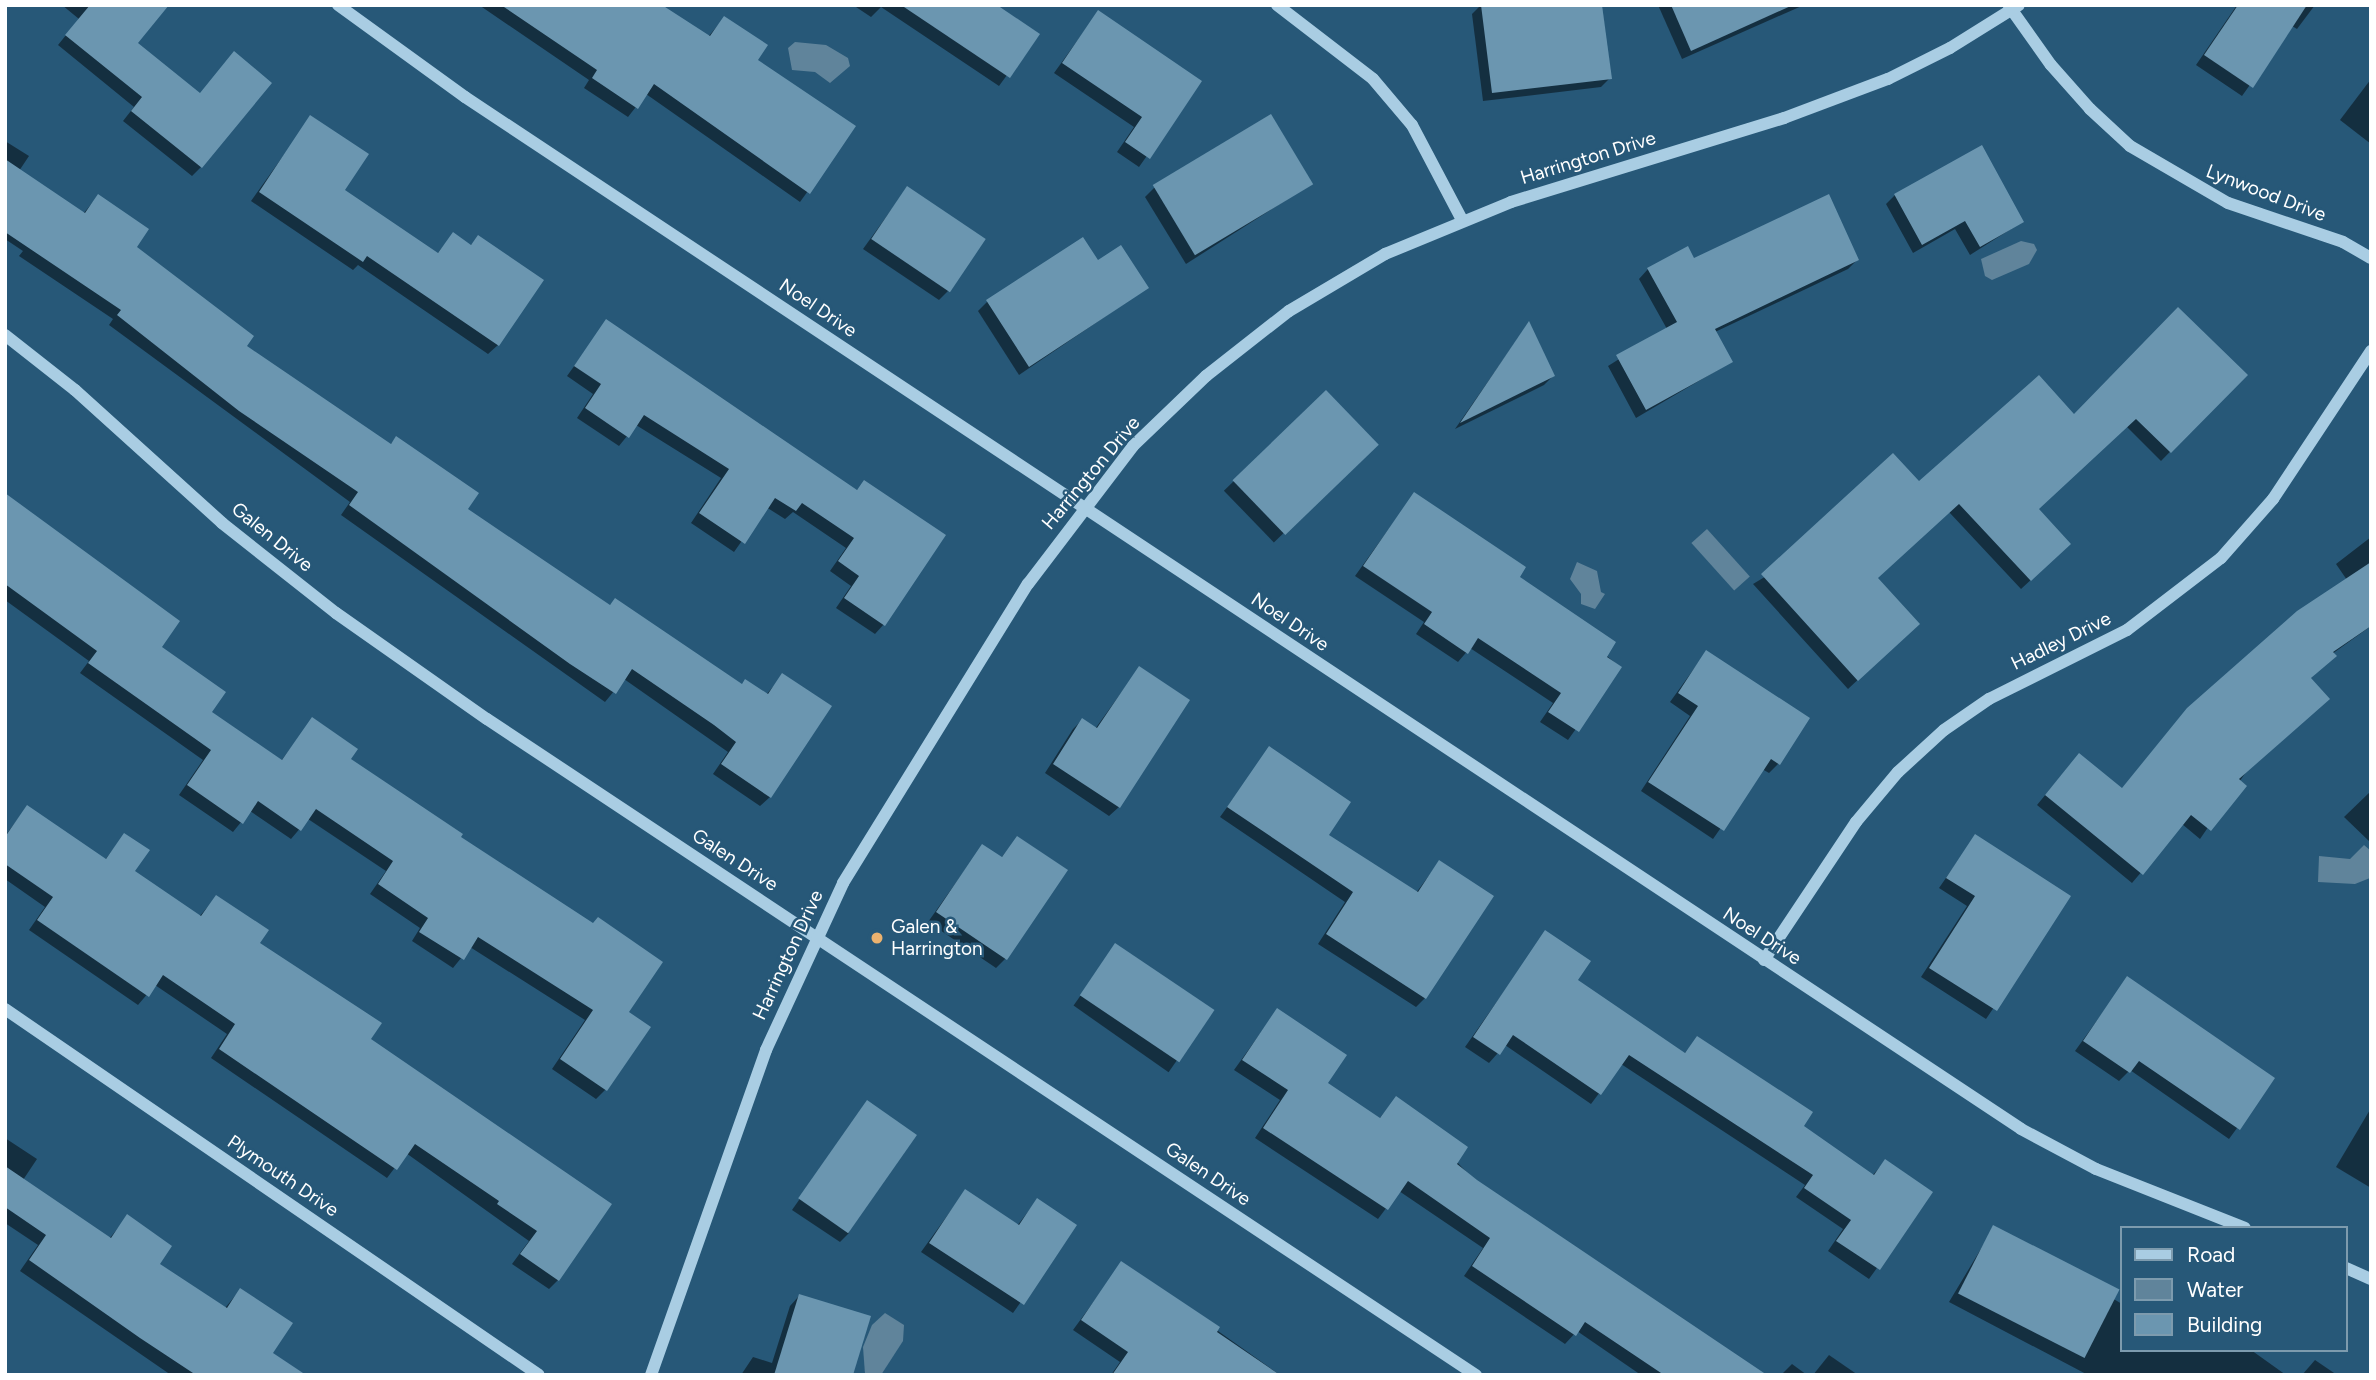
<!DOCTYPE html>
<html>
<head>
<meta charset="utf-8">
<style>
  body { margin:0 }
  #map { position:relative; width:2376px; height:1380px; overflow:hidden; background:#275878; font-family:Figtree,sans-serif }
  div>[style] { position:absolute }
  .water>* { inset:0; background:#60849b; transform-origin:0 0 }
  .shadow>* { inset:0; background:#0007; transform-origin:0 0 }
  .building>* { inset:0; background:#6b96b0; transform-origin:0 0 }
  .minor>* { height:12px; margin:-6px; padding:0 6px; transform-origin:6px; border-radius:6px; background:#a9cde3 }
  .dots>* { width:19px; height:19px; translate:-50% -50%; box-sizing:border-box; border:4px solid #275878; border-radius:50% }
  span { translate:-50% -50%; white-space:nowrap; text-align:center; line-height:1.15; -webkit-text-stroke:5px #275878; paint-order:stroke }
  .street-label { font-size:19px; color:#fff }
  .poi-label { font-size:19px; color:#fff }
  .left { translate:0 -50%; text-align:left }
  .frame { position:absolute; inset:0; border:7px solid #fff; pointer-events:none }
  .legend { position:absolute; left:2120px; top:1226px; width:228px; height:126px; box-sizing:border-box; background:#275878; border:2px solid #7d9bae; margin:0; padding:9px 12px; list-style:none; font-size:21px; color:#fff }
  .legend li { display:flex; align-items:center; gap:14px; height:35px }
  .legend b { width:35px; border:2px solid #7d9bae }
</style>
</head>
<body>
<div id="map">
  <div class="water">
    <div style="clip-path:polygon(795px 42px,826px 45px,848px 58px,850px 66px,830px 83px,815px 72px,792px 70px,788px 48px)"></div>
    <div style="clip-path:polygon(2021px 241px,2034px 244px,2037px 250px,2029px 264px,1992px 280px,1985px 276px,1981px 259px)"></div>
    <div style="left:1707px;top:529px;width:64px;height:21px;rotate:48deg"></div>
    <div style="clip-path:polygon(1577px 562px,1597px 571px,1601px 592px,1605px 594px,1595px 609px,1581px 604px,1581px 594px,1570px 579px)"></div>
    <div style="clip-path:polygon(2364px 845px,2371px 851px,2370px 878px,2355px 884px,2318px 882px,2319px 856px,2350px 859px)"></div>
    <div style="clip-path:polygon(885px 1313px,904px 1325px,903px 1341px,881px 1375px,865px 1374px,863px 1347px,872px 1325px)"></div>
  </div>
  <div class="shadow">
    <div style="clip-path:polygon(62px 5px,167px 5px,136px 44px,201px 167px,192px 176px,123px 121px,134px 107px,58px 45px,79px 19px)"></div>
    <div style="clip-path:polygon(479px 5px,644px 5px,708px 37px,724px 18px,756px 60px,854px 127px,800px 202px,646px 94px,628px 117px,584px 88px,589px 80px)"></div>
    <div style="clip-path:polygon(853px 5px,994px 5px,1037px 34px,999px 86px,881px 7px,871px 17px)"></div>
    <div style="clip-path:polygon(1481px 5px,1601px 5px,1610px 78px,1601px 87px,1483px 101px,1472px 14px)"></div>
    <div style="clip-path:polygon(1658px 5px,1804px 5px,1682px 59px)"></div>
    <div style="clip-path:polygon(2237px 5px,2315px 5px,2297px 29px,2292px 26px,2242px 96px,2196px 65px)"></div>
    <div style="clip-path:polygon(1098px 12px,1200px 81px,1139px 167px,1117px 152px,1134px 127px,1054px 73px)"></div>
    <div style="clip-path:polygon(2371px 79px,2371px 144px,2340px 120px)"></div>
    <div style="clip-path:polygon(311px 117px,342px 190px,437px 254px,453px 234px,470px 246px,478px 237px,498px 345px,488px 354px,358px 265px,353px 270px,251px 201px)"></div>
    <div style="clip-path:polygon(5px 141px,29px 156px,19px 171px,83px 214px,98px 196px,135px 248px,244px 346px,390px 445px,396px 438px,466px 510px,609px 606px,615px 600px,741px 685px,766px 695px,783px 675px,770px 797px,760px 806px,713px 774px,728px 752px,624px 679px,605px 702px,341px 515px,350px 502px,109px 325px,113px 319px,19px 256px,23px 251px,5px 239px)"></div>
    <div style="clip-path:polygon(1311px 184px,1186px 264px,1145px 197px,1154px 188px)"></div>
    <div style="clip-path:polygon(907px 188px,948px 291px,939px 300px,863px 249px)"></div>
    <div style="clip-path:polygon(1895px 195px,2022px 222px,1970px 255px,1955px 229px,1913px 253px,1886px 204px)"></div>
    <div style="clip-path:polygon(1693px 260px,1857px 260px,1848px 269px,1715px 332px,1731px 362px,1636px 418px,1608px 366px,1667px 329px,1639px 279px,1648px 269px)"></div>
    <div style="clip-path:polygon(1098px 263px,1147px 288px,1019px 375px,978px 311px,987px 302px)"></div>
    <div style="clip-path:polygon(606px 322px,856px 491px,864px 482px,884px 624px,875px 634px,836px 608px,851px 586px,830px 571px,846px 548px,793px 512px,785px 519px,766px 507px,734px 552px,691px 523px,721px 478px,636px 425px,619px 446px,577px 418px,593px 394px,567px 376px)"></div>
    <div style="clip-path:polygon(1528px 324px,1553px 376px,1544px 385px,1455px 429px)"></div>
    <div style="clip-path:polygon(2245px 375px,2161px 461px,2126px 426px,2037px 509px,2060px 553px,2021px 589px,1949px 512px,1876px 579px,1908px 633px,1848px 689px,1753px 584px,1919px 484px,2074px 416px)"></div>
    <div style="left:1326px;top:392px;width:72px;height:142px;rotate:46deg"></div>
    <div style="clip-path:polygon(1414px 494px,1620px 667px,1568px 740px,1540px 722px,1553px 703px,1470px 648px,1458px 662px,1416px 634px,1424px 622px,1355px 576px)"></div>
    <div style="clip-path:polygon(5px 495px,160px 647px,209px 712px,281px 761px,312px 720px,349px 759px,459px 838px,627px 1013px,606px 1089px,596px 1099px,552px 1069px,585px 1020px,470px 947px,453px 968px,412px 941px,420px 928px,370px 894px,386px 871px,308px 819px,291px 839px,250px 811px,233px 832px,179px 795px,203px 760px,80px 673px,89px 661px,5px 600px)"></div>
    <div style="clip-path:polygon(2371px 537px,2371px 626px,2332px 654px,2310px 679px,2200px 839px,2182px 824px,2132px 883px,2037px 805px,2070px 765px,2121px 790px,2347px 580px,2336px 564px)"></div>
    <div style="clip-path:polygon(1706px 652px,1808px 719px,1778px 764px,1769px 773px,1762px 769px,1713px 839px,1641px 791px,1690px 716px,1670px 702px)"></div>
    <div style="clip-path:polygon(1139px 668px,1119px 807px,1109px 816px,1045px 773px,1073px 729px,1082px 720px,1095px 729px)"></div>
    <div style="clip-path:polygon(1269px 749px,1326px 835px,1416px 893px,1439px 862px,1425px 998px,1416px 1007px,1318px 944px,1345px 902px,1220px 817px)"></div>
    <div style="clip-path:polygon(2371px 791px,2371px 843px,2344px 817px)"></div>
    <div style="clip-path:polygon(27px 807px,105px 860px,124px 835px,133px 872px,199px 917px,216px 897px,258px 943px,369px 1040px,610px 1205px,558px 1280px,549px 1289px,512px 1264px,529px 1241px,406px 1153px,387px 1178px,211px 1058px,227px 1034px,155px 985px,138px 1005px,29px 930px,45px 907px,5px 879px,5px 836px)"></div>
    <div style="clip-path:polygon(1975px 836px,2069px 897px,1986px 1019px,1921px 977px,1967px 906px,1939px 888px)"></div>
    <div style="clip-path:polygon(1017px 838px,1005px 959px,996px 968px,928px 922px,982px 846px,1001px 858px)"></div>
    <div style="clip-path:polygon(1546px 932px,1575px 981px,1684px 1054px,1697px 1038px,1801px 1127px,1872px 1176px,1885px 1161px,1931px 1193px,1869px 1279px,1828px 1251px,1843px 1229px,1796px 1197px,1805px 1185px,1621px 1064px,1591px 1104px,1505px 1045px,1489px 1063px,1465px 1047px)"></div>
    <div style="left:1116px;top:945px;width:116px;height:74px;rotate:35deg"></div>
    <div style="clip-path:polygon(2127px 979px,2273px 1079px,2229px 1139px,2130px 1070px,2119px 1081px,2075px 1051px)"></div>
    <div style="clip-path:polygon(1277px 1010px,1326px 1083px,1379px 1119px,1396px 1098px,1476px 1182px,1764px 1375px,1641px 1375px,1577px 1331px,1565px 1344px,1464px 1276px,1483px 1248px,1399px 1191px,1378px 1219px,1255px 1138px,1280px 1100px,1234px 1070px)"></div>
    <div style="clip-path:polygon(867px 1103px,849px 1233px,840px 1242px,792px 1210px)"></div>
    <div style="clip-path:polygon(2371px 1108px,2371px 1188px,2336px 1167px)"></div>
    <div style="clip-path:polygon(5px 1138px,37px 1159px,23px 1180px,109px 1239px,127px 1217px,157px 1264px,225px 1308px,240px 1290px,271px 1353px,302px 1375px,171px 1375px,20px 1271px,38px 1245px,5px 1223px)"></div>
    <div style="clip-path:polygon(965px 1191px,1017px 1226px,1037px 1200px,1075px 1225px,1013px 1313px,921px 1252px)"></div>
    <div style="clip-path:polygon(1994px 1227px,2122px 1304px,2122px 1350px,2251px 1350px,2286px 1375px,2088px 1375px,1949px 1302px)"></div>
    <div style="clip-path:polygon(1122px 1263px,1280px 1375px,1111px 1375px,1120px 1362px,1073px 1330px)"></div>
    <div style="clip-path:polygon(799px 1296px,851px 1375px,741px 1375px,753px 1357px,772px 1363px,790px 1306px)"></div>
    <div style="clip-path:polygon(1829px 1355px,1858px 1375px,1813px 1375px)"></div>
    <div style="clip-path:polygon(2315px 1360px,2337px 1375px,2302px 1375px)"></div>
    <div style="clip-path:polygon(1792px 1364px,1807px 1375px,1781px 1375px)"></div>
  </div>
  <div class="building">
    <div style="clip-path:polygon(90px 5px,169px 5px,138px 43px,200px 93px,234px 51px,272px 83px,202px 168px,131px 111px,142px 97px,65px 35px)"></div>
    <div style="clip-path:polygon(501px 5px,662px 5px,710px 36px,724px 16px,768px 45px,758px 60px,856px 126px,810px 194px,654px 84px,638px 109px,592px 78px,597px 70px)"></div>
    <div style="clip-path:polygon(901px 5px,997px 5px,1040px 34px,1010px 78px)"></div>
    <div style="clip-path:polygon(1481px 5px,1602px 5px,1612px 79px,1492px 93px)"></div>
    <div style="clip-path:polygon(1671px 5px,1793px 5px,1691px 51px)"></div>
    <div style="clip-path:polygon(2238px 5px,2307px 5px,2253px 88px,2204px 55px)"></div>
    <div style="clip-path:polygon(1098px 10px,1202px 81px,1150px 159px,1125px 142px,1142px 117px,1062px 63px)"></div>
    <div style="left:1271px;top:114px;width:82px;height:138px;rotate:59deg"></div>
    <div style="clip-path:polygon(310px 115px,369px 154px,345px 190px,438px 253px,453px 232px,471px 245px,478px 235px,544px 280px,499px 346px,367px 256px,363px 262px,259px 192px)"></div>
    <div style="clip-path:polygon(1982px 145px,2024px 222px,1980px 247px,1965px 221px,1922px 245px,1894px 194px)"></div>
    <div style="clip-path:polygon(5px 159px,85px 213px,98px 194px,149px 229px,137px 247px,254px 336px,247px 346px,391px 444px,396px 436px,479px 493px,468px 509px,610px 605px,615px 598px,742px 684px,745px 679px,768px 694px,782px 673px,832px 706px,771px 798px,721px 764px,736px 742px,714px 725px,632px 669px,616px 694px,570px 664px,349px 505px,358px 492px,239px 411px,117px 315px,121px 310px,5px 232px)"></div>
    <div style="left:907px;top:186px;width:95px;height:64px;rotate:34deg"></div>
    <div style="clip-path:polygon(1829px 194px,1859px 260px,1715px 329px,1733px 362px,1646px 410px,1616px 355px,1677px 322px,1647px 268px,1688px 246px,1694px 258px)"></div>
    <div style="clip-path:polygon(1083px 237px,1098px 260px,1121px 245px,1149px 288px,1029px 367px,986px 300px)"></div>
    <div style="clip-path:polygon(2178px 307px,2248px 375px,2171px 453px,2136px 419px,2039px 509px,2071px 544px,2031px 581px,1959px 504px,1878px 578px,1920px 624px,1858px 681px,1761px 574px,1893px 453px,1919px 481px,2039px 375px,2074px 414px)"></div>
    <div style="clip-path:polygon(606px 319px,857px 490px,864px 480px,946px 535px,885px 626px,844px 598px,859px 576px,838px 561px,854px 538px,802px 503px,796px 511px,775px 498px,745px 544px,699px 513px,729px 469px,644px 415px,629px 438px,585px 408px,601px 384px,574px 366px)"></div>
    <div style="clip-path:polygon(1529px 321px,1555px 376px,1460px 423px)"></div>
    <div style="left:1326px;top:390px;width:76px;height:130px;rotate:46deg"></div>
    <div style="clip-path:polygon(1414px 492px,1526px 567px,1520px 577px,1616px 642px,1607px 657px,1622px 667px,1579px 732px,1548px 712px,1561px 693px,1478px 638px,1468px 654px,1424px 624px,1432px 612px,1363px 566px)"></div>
    <div style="clip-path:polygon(5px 493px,180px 621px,162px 647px,226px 692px,212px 712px,282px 760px,312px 717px,358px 749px,351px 759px,463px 834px,461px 837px,593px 923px,598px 917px,663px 962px,629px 1012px,651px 1027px,607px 1091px,560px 1059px,593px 1010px,478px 937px,464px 960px,419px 932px,428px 918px,378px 884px,393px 861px,316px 809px,301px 831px,258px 801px,243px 824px,187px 785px,211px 750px,88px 663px,97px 651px,5px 584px)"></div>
    <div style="clip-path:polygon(2371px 562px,2371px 626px,2333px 652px,2337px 656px,2311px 678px,2330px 699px,2239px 779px,2247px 786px,2211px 831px,2191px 815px,2143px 875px,2045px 795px,2079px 753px,2122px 788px,2187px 708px,2297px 611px)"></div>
    <div style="clip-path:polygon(1706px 650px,1810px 718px,1780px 765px,1771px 759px,1724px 831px,1648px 782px,1698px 706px,1678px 693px)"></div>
    <div style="clip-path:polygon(1139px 666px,1190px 700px,1120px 808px,1053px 764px,1082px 718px,1097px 728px)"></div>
    <div style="clip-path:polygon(1269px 746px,1351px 802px,1329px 835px,1418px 892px,1439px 860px,1494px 896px,1426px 999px,1326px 934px,1353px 892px,1227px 807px)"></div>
    <div style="clip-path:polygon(27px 805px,106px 859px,124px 833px,150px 850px,135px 871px,201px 916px,216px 895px,269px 930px,260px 943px,382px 1023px,371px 1039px,612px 1204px,559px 1281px,520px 1254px,537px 1231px,497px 1204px,499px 1201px,415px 1144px,397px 1170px,219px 1049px,235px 1024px,163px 975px,149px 997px,37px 920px,53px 897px,5px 864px,5px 837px)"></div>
    <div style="clip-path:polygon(1975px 834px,2071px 896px,1997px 1011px,1929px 968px,1975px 896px,1946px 878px)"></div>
    <div style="clip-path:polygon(1017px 836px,1068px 870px,1007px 960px,936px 912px,982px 844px,1002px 857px)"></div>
    <div style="clip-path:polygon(1545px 930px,1591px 961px,1578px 980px,1685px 1053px,1697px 1036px,1813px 1112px,1804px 1126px,1874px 1175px,1885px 1159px,1933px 1192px,1880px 1270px,1836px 1241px,1851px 1220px,1804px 1188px,1813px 1175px,1629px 1055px,1601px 1095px,1513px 1035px,1500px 1055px,1473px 1037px)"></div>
    <div style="left:1115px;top:943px;width:120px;height:63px;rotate:34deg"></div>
    <div style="clip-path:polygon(2127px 976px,2275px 1078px,2240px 1130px,2139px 1061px,2130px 1073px,2083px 1041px)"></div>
    <div style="clip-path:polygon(1277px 1008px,1347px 1055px,1328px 1083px,1380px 1118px,1396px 1096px,1468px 1147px,1457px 1164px,1477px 1180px,1767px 1375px,1664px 1375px,1585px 1322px,1576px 1336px,1472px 1266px,1490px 1238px,1408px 1181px,1388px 1210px,1263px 1128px,1288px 1090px,1242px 1060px)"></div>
    <div style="left:867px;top:1100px;width:61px;height:120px;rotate:35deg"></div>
    <div style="clip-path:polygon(5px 1166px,111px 1238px,127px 1214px,172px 1246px,160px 1264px,227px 1308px,240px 1288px,293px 1323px,273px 1353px,306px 1375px,196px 1375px,140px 1338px,29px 1260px,46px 1235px,5px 1207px)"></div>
    <div style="clip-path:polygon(965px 1189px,1019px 1225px,1037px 1198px,1077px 1225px,1024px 1305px,929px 1243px)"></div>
    <div style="left:1993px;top:1225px;width:142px;height:77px;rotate:27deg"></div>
    <div style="clip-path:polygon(1121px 1261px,1220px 1327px,1217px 1332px,1280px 1375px,1112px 1375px,1128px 1352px,1081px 1320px)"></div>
    <div style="clip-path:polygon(799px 1294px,871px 1316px,853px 1375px,774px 1375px)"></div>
  </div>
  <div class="minor">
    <div style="left:338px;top:5px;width:157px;rotate:35.9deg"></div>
    <div style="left:465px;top:97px;width:1867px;rotate:33.55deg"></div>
    <div style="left:2021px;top:1129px;width:85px;rotate:28.1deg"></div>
    <div style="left:2096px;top:1169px;width:160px;rotate:21.6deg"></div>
    <div style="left:1277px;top:5px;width:121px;rotate:37.6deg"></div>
    <div style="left:1373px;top:79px;width:60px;rotate:49.7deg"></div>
    <div style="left:1412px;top:125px;width:107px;rotate:62.2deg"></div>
    <div style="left:2009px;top:6px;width:72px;rotate:54.6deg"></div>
    <div style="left:2051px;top:65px;width:59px;rotate:48.4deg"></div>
    <div style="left:2090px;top:109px;width:54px;rotate:42.8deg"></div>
    <div style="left:2130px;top:146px;width:113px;rotate:30.2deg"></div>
    <div style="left:2228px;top:203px;width:121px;rotate:18.7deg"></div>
    <div style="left:2343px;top:242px;width:32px;rotate:30deg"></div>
    <div style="left:5px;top:335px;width:89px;rotate:38.2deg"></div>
    <div style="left:75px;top:390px;width:198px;rotate:42.1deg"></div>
    <div style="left:222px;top:523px;width:145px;rotate:38.3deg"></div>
    <div style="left:336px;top:613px;width:184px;rotate:35.1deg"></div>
    <div style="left:487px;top:719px;width:1187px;rotate:33.56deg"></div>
    <div style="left:1764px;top:960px;width:166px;rotate:-56.3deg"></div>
    <div style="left:1856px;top:822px;width:65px;rotate:-50deg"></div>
    <div style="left:1898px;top:772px;width:62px;rotate:-42.4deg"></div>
    <div style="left:1944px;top:730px;width:55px;rotate:-34.6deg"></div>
    <div style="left:1989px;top:699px;width:154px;rotate:-26.6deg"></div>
    <div style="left:2127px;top:630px;width:118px;rotate:-37.5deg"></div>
    <div style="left:2221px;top:558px;width:79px;rotate:-48.6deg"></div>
    <div style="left:2273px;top:499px;width:178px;rotate:-56.5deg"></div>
    <div style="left:5px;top:1009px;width:647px;rotate:34.43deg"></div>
    <div style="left:2346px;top:1268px;width:27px;rotate:24deg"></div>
    <div style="left:651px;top:1375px;width:345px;rotate:-70.5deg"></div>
    <div style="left:766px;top:1050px;width:184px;rotate:-65.2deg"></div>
    <div style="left:843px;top:883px;width:352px;rotate:-58.3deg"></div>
    <div style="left:1028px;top:584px;width:173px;rotate:-52.7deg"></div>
    <div style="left:1133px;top:446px;width:101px;rotate:-43.8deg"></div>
    <div style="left:1206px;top:376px;width:105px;rotate:-38.1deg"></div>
    <div style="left:1289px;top:311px;width:112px;rotate:-30.7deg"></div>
    <div style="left:1385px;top:254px;width:136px;rotate:-22.4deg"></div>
    <div style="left:1511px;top:202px;width:286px;rotate:-17.1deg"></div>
    <div style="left:1784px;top:118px;width:111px;rotate:-20.6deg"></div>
    <div style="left:1888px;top:79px;width:69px;rotate:-26.6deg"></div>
    <div style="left:1950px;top:48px;width:81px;rotate:-31.9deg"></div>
  </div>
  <div class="dots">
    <div style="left:877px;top:938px;background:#ebb26f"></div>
  </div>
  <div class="street-label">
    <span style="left:1588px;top:158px;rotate:-17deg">Harrington Drive</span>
    <span style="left:2266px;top:193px;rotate:21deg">Lynwood Drive</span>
    <span style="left:818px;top:308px;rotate:34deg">Noel Drive</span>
    <span style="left:1091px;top:473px;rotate:-50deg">Harrington Drive</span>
    <span style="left:272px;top:537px;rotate:39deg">Galen Drive</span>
    <span style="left:1290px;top:622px;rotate:34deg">Noel Drive</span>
    <span style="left:2061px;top:641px;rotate:-26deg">Hadley Drive</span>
    <span style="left:735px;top:860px;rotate:33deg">Galen Drive</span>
    <span style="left:1762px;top:936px;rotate:33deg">Noel Drive</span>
    <span style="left:788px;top:955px;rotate:-65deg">Harrington Drive</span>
    <span style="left:1208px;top:1174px;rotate:34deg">Galen Drive</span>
    <span style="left:283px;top:1176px;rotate:34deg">Plymouth Drive</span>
  </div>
  <div class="poi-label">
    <span class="left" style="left:891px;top:938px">Galen &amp;<br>Harrington</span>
  </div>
  <div class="frame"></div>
  <ul class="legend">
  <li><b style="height:9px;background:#a9cde3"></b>Road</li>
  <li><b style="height:19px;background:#60849b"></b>Water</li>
  <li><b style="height:19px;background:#6b96b0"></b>Building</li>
  </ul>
</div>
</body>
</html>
